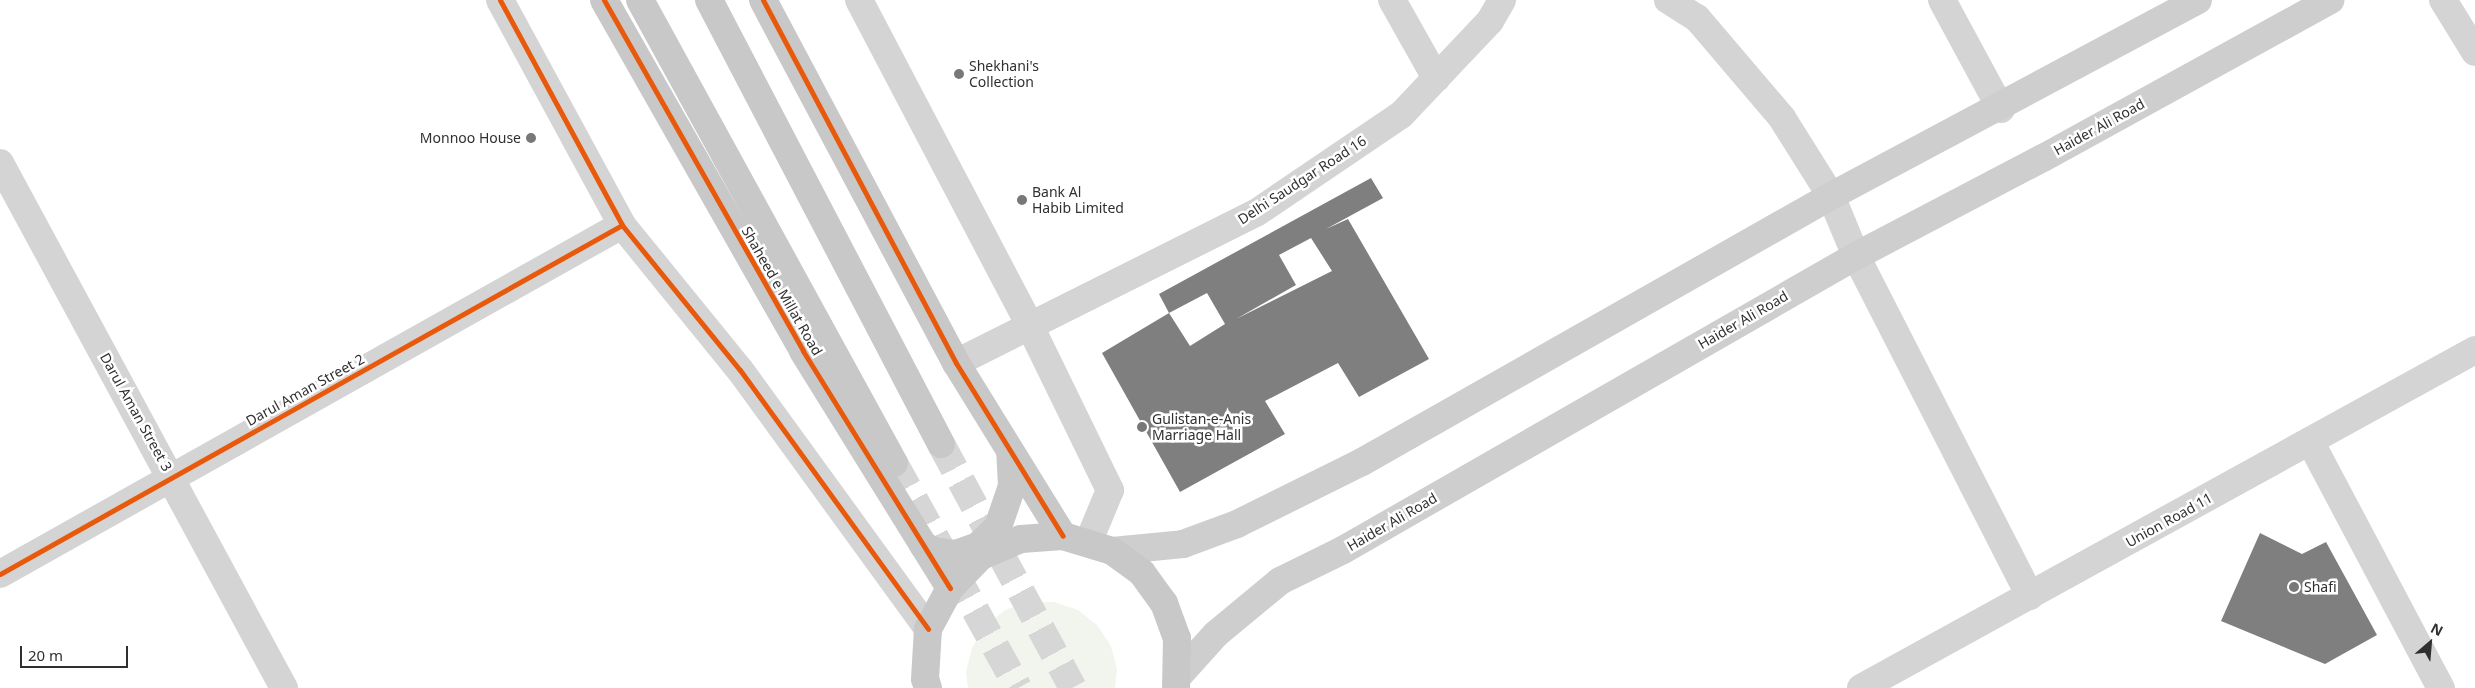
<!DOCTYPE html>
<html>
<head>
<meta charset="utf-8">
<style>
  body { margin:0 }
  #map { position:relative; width:2475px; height:688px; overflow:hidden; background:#fff; font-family:"Noto Sans",sans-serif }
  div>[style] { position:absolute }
  .green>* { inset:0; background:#f2f5ed }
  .building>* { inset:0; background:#7f7f7f }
  .primary-tunnel>* { height:28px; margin-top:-14px; transform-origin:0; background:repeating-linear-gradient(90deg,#d6d6d6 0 28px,transparent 0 42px) }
  .street>* { height:28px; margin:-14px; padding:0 14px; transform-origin:14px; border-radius:14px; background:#d4d4d4 }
  .secondary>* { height:28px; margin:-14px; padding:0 14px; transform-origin:14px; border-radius:14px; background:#cecece }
  .primary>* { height:28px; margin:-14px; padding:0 14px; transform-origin:14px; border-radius:14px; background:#c8c8c8 }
  .cycleway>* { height:5px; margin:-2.5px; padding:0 2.5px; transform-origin:2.5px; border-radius:2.5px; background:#e8590c }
  .dots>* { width:14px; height:14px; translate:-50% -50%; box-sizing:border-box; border:2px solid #fff; border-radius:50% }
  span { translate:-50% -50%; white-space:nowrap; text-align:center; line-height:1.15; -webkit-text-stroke:5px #fff; paint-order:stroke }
  .poi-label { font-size:14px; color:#303030 }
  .left { translate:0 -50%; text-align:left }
  .right { translate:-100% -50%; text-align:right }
  .street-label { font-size:14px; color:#303030 }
  .north { position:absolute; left:2405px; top:618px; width:50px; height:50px; -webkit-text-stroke:4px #fff; paint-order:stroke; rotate:27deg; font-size:14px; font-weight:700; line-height:20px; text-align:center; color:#303030 }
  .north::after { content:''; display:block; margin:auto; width:18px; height:22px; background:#303030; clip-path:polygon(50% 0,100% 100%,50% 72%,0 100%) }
  .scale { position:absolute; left:20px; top:646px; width:108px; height:22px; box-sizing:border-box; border:2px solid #303030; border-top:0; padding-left:6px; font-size:15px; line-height:18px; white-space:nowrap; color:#303030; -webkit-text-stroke:4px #fff; paint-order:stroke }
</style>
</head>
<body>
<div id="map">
  <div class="green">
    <div style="clip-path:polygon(1028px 602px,1054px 602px,1078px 610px,1097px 625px,1111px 646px,1117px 670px,1115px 688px,968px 688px,966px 672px,972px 648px,985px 626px,1005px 610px)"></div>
  </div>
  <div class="building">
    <div style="clip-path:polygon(evenodd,1371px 178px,1383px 198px,1326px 229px,1348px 219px,1429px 359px,1359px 397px,1338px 363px,1265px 401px,1285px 434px,1180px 492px,1102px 353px,1169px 313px,1190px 346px,1225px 324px,1207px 293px,1169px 313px,1159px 294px,1371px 178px,1311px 238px,1332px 271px,1236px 319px,1296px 285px,1279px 255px,1311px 238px)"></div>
    <div style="clip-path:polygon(2260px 533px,2302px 554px,2326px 542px,2377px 635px,2325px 664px,2221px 621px)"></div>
  </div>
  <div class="primary-tunnel">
    <div style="left:941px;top:444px;width:277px;rotate:61.6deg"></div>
    <div style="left:894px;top:463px;width:257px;rotate:61.1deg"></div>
  </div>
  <div class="street">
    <div style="left:500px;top:0;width:256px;rotate:61.5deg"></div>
    <div style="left:622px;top:225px;width:187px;rotate:50.9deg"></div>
    <div style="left:740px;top:370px;width:320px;rotate:54deg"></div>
    <div style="left:859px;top:0;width:366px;rotate:62.3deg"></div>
    <div style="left:1029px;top:324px;width:185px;rotate:64deg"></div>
    <div style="left:1110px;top:490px;width:57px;rotate:112.5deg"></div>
    <div style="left:1392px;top:0;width:90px;rotate:60.6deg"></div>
    <div style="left:1668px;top:0;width:34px;rotate:32deg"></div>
    <div style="left:1697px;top:18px;width:131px;rotate:49.6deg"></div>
    <div style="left:1782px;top:118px;width:92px;rotate:57.9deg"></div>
    <div style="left:1831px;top:196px;width:65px;rotate:67.4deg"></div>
    <div style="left:1856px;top:256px;width:382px;rotate:62.9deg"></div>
    <div style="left:1942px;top:0;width:124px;rotate:61.6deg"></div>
    <div style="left:2443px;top:0;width:61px;rotate:58.4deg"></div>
    <div style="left:0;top:163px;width:597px;rotate:61.59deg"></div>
    <div style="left:956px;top:363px;width:335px;rotate:-26.6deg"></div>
    <div style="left:1256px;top:213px;width:175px;rotate:-34.1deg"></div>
    <div style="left:1401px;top:115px;width:129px;rotate:-46.6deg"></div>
    <div style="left:1490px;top:21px;width:24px;rotate:-60deg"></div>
    <div style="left:2310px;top:441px;width:280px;rotate:62.1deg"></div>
    <div style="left:0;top:574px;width:713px;rotate:-29.3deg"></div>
    <div style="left:1861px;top:688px;width:701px;rotate:-28.83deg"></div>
  </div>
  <div class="secondary">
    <div style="left:1112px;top:551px;width:71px;rotate:-5.6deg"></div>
    <div style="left:1183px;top:544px;width:58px;rotate:-20.3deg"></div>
    <div style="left:1237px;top:524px;width:140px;rotate:-26.4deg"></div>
    <div style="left:1362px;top:462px;width:539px;rotate:-29.56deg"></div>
    <div style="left:1831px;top:196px;width:416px;rotate:-28.1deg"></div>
    <div style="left:1179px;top:675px;width:55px;rotate:-47.9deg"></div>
    <div style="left:1216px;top:634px;width:83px;rotate:-39.6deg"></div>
    <div style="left:1280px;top:581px;width:70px;rotate:-26.2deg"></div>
    <div style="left:1343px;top:550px;width:591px;rotate:-29.82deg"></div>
    <div style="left:1856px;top:256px;width:211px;rotate:-27.7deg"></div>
    <div style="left:2043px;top:158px;width:328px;rotate:-28.8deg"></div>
  </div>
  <div class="primary">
    <div style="left:604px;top:0;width:403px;rotate:60.4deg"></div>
    <div style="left:803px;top:351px;width:279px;rotate:58.2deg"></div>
    <div style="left:640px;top:0;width:528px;rotate:61.25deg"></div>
    <div style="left:709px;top:0;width:501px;rotate:62.41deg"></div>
    <div style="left:763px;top:0;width:411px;rotate:62deg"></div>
    <div style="left:956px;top:363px;width:203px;rotate:58.3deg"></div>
    <div style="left:923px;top:545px;width:13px;rotate:29deg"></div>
    <div style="left:934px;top:551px;width:22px;rotate:8deg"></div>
    <div style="left:956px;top:554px;width:23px;rotate:-20deg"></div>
    <div style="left:978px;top:546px;width:28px;rotate:-44deg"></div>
    <div style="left:998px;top:527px;width:43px;rotate:-71.1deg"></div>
    <div style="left:1012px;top:486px;width:35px;rotate:-93deg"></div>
    <div style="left:928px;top:688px;width:9px;rotate:-108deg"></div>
    <div style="left:925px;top:679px;width:50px;rotate:-86.6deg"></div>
    <div style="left:928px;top:629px;width:47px;rotate:-61.8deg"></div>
    <div style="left:950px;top:588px;width:45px;rotate:-45.9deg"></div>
    <div style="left:981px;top:556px;width:43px;rotate:-23deg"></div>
    <div style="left:1021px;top:539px;width:42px;rotate:-4.1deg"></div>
    <div style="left:1063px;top:536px;width:51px;rotate:17deg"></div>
    <div style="left:1112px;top:551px;width:37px;rotate:36deg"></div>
    <div style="left:1142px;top:573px;width:37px;rotate:54deg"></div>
    <div style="left:1164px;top:603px;width:37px;rotate:70deg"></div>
    <div style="left:1177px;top:638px;width:50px;rotate:91.1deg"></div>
  </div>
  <div class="cycleway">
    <div style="left:500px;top:0;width:256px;rotate:61.5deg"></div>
    <div style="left:622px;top:225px;width:187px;rotate:50.9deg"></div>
    <div style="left:740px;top:370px;width:320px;rotate:54deg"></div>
    <div style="left:604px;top:0;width:403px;rotate:60.4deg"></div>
    <div style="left:803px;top:351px;width:279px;rotate:58.2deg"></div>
    <div style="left:763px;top:0;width:411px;rotate:62deg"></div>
    <div style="left:956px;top:363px;width:203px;rotate:58.3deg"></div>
    <div style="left:0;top:574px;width:713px;rotate:-29.3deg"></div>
  </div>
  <div class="dots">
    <div style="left:959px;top:74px;background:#787878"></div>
    <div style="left:531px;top:138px;background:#787878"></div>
    <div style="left:1022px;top:200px;background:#787878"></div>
    <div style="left:1142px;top:427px;background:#787878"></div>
    <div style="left:2294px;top:587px;background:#787878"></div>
  </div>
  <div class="poi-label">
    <span class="left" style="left:969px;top:74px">Shekhani's<br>Collection</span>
    <span class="right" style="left:521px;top:138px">Monnoo House</span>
    <span class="left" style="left:1032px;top:200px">Bank Al<br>Habib Limited</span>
    <span class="left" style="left:1152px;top:427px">Gulistan-e-Anis<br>Marriage Hall</span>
    <span class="left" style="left:2304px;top:587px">Shafi</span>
  </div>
  <div class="street-label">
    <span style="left:2099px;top:127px;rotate:-29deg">Haider Ali Road</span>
    <span style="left:1302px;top:180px;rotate:-33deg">Delhi Saudgar Road 16</span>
    <span style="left:782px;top:291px;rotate:60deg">Shaheed e Millat Road</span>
    <span style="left:1743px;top:320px;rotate:-30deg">Haider Ali Road</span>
    <span style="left:305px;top:390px;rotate:-29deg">Darul Aman Street 2</span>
    <span style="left:136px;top:412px;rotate:61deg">Darul Aman Street 3</span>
    <span style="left:2169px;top:520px;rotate:-29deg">Union Road 11</span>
    <span style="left:1392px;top:522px;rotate:-30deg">Haider Ali Road</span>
  </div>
  <div class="north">N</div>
  <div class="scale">20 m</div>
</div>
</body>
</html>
